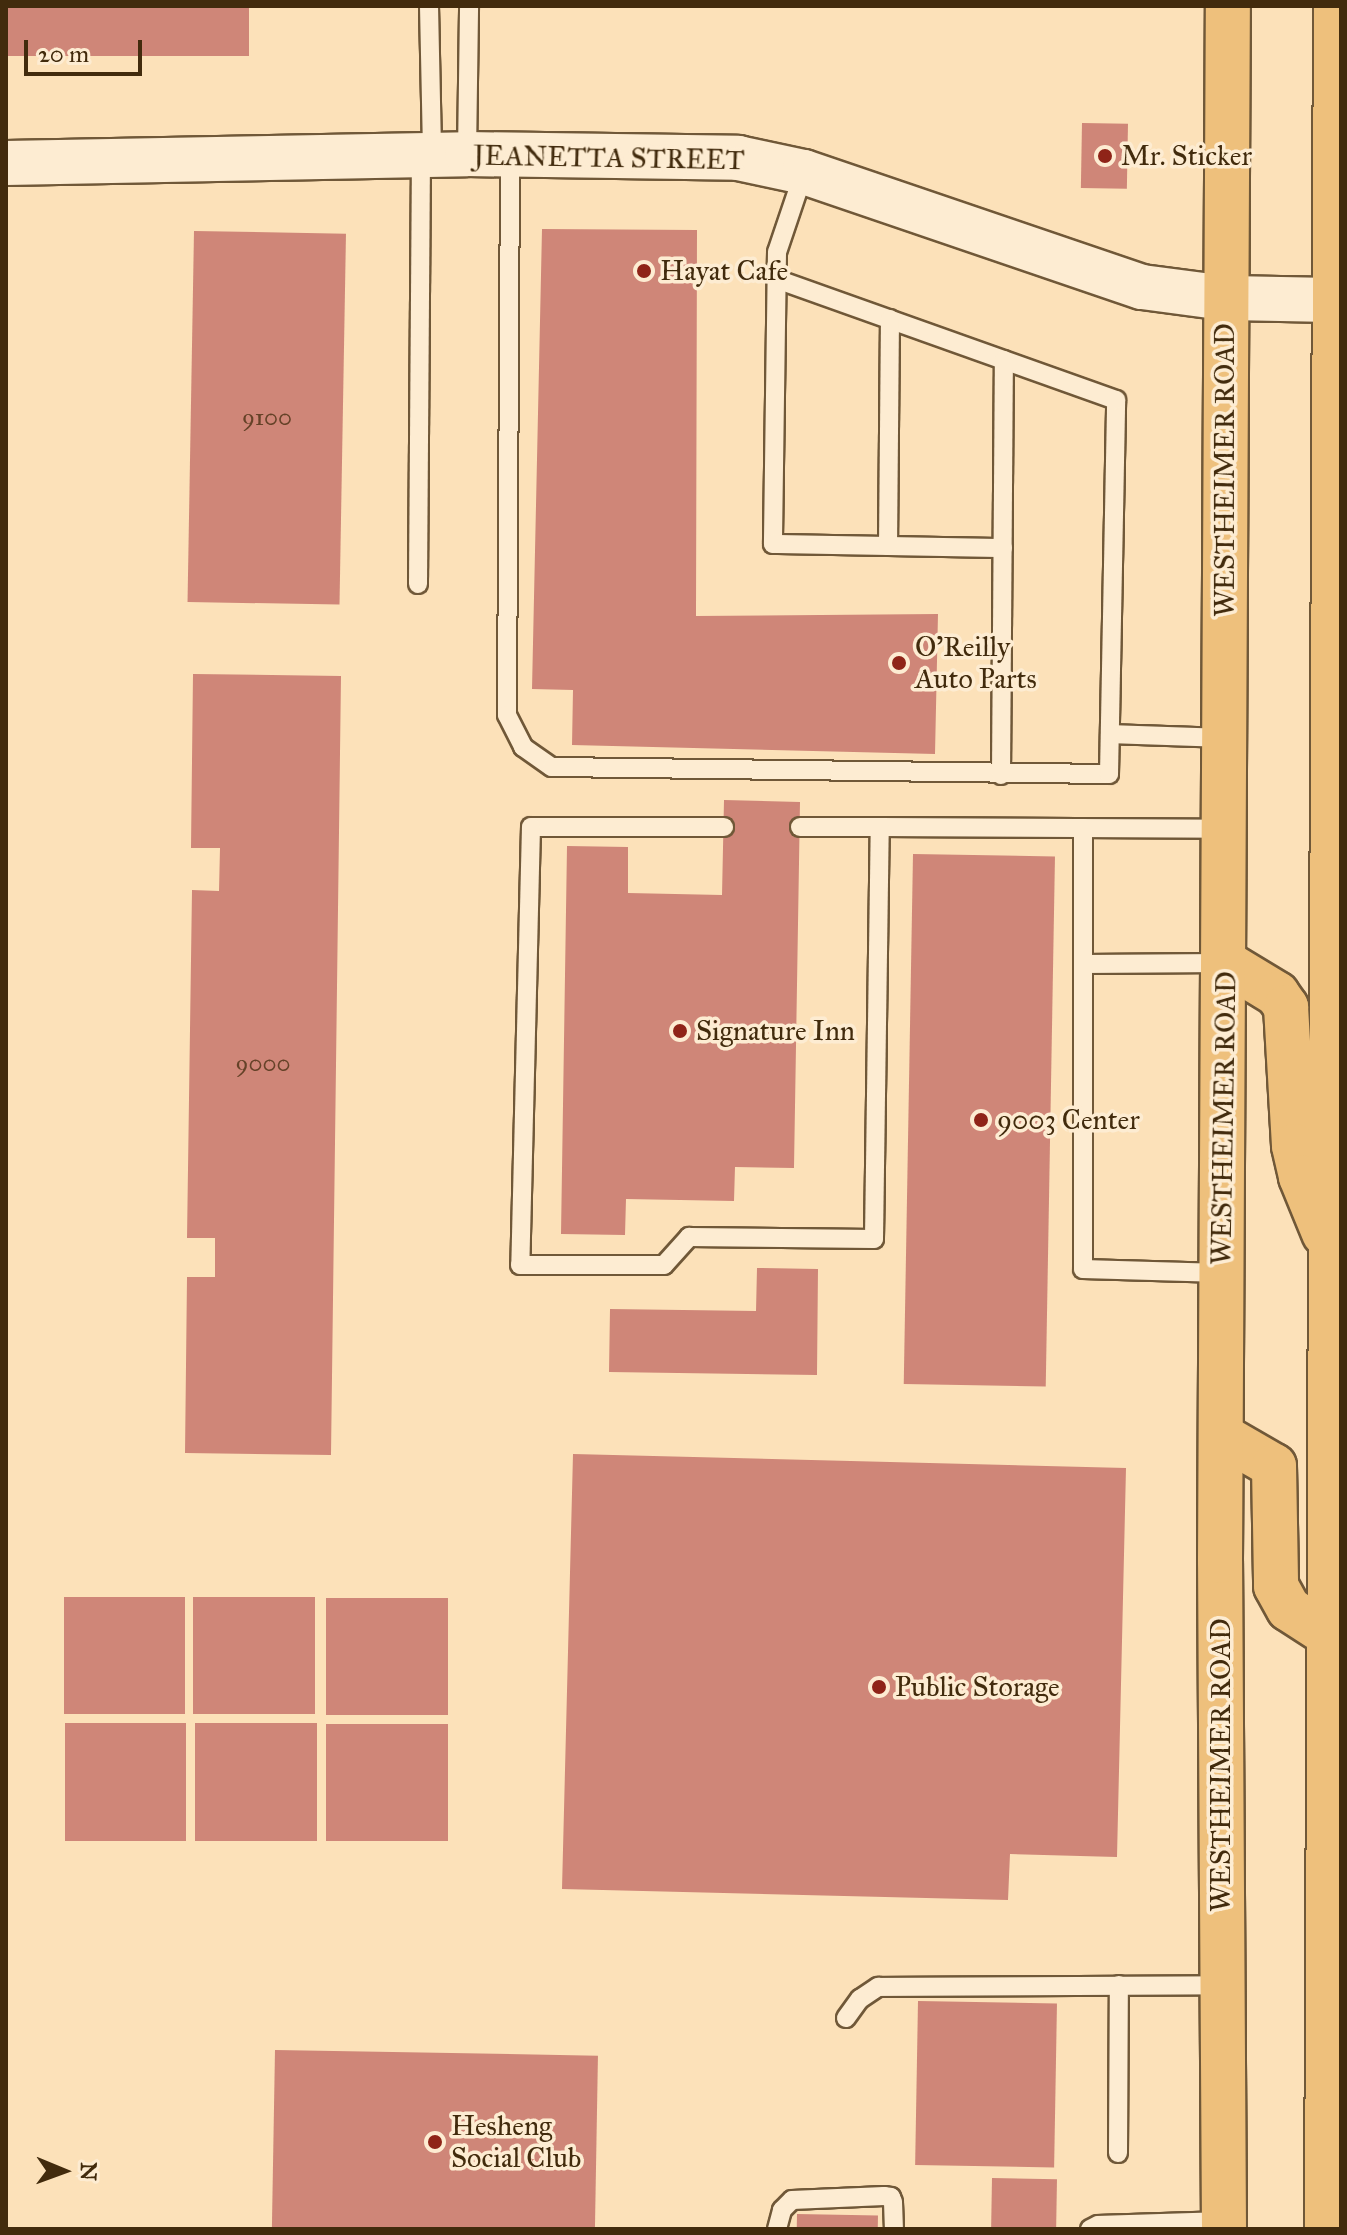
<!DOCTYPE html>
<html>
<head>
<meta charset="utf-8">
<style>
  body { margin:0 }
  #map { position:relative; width:1347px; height:2235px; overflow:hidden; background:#fce1b9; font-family:"IM FELL Great Primer",serif }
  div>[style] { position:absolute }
  .building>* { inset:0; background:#cf8678; transform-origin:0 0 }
  .roads { filter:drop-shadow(2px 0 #705838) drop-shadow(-2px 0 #705838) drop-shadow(0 2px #705838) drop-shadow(0 -2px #705838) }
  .lane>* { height:18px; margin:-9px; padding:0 9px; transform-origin:9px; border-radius:9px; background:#fdecd2 }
  .secondary>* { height:44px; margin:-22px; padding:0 22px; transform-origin:22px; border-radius:22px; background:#fdecd2 }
  .primary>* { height:44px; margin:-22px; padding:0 22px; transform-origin:22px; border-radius:22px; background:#eec07c }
  .dots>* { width:22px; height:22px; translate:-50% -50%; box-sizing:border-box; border:4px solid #fdecd2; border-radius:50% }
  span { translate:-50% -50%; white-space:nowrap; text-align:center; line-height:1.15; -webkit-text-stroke:7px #fdecd2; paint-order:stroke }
  .number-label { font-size:24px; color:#654228 }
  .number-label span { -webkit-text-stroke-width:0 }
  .poi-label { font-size:28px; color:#422b0d }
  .left { translate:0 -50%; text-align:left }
  .street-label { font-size:28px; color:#422b0d }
  .frame { position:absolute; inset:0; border:8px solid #422b0d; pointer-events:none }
  .north { position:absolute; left:24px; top:2131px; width:80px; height:80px; -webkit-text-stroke:6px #fdecd2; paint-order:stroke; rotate:91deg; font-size:22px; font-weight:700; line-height:32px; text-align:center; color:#422b0d }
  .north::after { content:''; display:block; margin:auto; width:28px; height:36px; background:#422b0d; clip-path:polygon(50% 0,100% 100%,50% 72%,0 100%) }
  .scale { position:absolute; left:24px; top:40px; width:118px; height:36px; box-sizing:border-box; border:4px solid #422b0d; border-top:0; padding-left:10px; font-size:24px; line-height:28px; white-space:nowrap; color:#422b0d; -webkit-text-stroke:6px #fdecd2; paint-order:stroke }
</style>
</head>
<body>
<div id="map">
  <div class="building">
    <div style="left:6px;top:6px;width:243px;height:50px"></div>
    <div style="left:1082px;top:123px;width:46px;height:65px;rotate:1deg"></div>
    <div style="clip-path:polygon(542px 229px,697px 230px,696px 616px,938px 614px,935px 754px,572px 745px,573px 690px,532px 689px)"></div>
    <div style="left:194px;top:231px;width:152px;height:371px;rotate:1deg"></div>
    <div style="clip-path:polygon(193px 674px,341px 676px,331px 1455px,185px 1453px,187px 1277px,215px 1277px,215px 1238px,187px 1238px,192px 890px,219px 891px,220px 848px,191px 848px)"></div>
    <div style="clip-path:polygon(724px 800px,800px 802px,794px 1168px,735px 1167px,734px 1201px,626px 1199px,625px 1235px,561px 1234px,567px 846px,628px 847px,628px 893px,722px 895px)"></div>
    <div style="left:913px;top:854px;width:142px;height:530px;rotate:1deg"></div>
    <div style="clip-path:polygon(757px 1268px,818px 1269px,817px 1375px,609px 1372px,610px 1309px,756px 1311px)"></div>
    <div style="clip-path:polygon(573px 1454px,1126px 1468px,1117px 1857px,1010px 1854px,1008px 1900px,562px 1889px)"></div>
    <div style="left:185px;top:1597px;width:117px;height:121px;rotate:90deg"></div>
    <div style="left:315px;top:1597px;width:117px;height:122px;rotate:90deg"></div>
    <div style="left:326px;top:1598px;width:122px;height:117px"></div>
    <div style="left:65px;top:1723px;width:121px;height:118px"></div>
    <div style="left:195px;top:1723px;width:122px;height:118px"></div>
    <div style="left:326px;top:1724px;width:122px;height:117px"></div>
    <div style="left:918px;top:2001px;width:139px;height:164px;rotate:1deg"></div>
    <div style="left:275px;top:2050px;width:323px;height:179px;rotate:1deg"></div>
    <div style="left:992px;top:2178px;width:65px;height:51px;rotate:1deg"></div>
    <div style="left:797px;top:2214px;width:81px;height:15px;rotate:1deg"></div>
  </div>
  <div class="roads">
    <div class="lane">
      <div style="left:429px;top:6px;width:149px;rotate:88.8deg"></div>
      <div style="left:467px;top:154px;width:148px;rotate:-89.2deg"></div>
      <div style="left:510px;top:156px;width:559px;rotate:90.31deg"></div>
      <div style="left:507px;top:715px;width:36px;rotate:63deg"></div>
      <div style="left:523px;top:747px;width:35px;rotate:35deg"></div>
      <div style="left:552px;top:767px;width:557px;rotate:0.72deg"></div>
      <div style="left:1109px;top:774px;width:374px;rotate:-88.9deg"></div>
      <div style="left:1116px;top:400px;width:361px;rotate:-160.4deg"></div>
      <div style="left:804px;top:172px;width:84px;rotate:108.6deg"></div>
      <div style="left:777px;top:252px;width:292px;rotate:90.8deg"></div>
      <div style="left:773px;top:544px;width:230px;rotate:1deg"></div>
      <div style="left:888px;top:546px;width:227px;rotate:-89.5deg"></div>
      <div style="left:418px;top:584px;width:428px;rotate:-89.6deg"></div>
      <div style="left:1110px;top:734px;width:114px;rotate:2deg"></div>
      <div style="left:1001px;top:775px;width:415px;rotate:-89.6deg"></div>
      <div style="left:724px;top:827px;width:193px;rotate:180deg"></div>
      <div style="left:531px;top:827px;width:438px;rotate:91.4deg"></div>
      <div style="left:520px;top:1265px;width:144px"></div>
      <div style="left:664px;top:1265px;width:38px;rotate:-48deg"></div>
      <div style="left:689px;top:1237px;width:185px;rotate:0.6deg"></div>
      <div style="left:874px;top:1239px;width:412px;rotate:-89.2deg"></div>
      <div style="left:880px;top:827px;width:345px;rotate:0.3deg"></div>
      <div style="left:800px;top:827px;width:80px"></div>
      <div style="left:1083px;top:828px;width:441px;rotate:90deg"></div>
      <div style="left:1083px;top:1269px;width:139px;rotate:1.6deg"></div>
      <div style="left:1084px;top:964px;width:139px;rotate:-0.4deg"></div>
      <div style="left:846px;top:2018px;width:24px;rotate:-54deg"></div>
      <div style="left:860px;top:1999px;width:22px;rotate:-34deg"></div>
      <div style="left:878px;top:1987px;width:344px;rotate:-0.3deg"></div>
      <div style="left:1118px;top:2153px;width:168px;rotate:-89.7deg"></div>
      <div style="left:777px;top:2229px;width:20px;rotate:-75deg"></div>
      <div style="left:782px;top:2210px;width:14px;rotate:-45deg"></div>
      <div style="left:792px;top:2200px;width:92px;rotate:-2.5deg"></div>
      <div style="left:884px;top:2196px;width:7px;rotate:8deg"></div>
      <div style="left:891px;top:2197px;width:5px;rotate:68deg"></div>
      <div style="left:893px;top:2202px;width:27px;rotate:88deg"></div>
      <div style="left:1090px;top:2229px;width:9px;rotate:-27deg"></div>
      <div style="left:1098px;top:2225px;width:126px;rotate:-1.8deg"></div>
    </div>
    <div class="secondary">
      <div style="left:6px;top:163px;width:461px;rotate:-1.1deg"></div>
      <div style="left:467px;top:154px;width:271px;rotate:0.8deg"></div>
      <div style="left:738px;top:158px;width:67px;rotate:12deg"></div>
      <div style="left:804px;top:172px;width:357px;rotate:18.8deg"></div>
      <div style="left:1142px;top:287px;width:85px;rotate:7.5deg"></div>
      <div style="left:1226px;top:298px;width:109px;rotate:1.1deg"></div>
    </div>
    <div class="primary">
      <div style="left:1226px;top:963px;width:60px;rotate:31.3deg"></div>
      <div style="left:1277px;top:994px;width:16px;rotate:55deg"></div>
      <div style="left:1286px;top:1007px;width:139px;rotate:86.7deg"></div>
      <div style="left:1294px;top:1146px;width:32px;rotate:77deg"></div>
      <div style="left:1301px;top:1177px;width:61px;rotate:67.7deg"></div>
      <div style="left:1222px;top:1436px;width:60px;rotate:30deg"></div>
      <div style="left:1274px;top:1466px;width:120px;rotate:89deg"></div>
      <div style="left:1276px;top:1586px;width:26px;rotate:61deg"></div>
      <div style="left:1289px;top:1609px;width:48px;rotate:33deg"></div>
      <div style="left:1224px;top:2229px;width:668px;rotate:-90.34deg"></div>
      <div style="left:1220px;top:1561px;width:1555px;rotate:-89.71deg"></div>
      <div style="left:1327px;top:2229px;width:2223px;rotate:-89.77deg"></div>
    </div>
  </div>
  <div class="dots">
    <div style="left:1105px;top:156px;background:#8f2418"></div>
    <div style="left:644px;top:271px;background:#8f2418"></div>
    <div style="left:899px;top:663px;background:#8f2418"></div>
    <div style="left:680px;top:1031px;background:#8f2418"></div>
    <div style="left:981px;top:1120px;background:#8f2418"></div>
    <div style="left:879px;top:1687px;background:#8f2418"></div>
    <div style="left:435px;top:2142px;background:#8f2418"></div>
  </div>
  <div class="number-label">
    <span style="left:267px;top:418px">9100</span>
    <span style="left:263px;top:1064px">9000</span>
  </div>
  <div class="poi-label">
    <span class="left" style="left:1121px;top:156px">Mr. Sticker</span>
    <span class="left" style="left:660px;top:271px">Hayat Cafe</span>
    <span class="left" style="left:915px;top:663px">O'Reilly<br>Auto Parts</span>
    <span class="left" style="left:696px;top:1031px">Signature Inn</span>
    <span class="left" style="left:997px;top:1120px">9003 Center</span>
    <span class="left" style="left:895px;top:1687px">Public Storage</span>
    <span class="left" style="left:451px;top:2142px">Hesheng<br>Social Club</span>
  </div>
  <div class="street-label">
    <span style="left:609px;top:158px;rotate:1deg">JEANETTA STREET</span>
    <span style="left:1225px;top:470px;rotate:-90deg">WESTHEIMER ROAD</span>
    <span style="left:1224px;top:1118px;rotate:-89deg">WESTHEIMER ROAD</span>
    <span style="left:1221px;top:1765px;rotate:-90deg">WESTHEIMER ROAD</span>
  </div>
  <div class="frame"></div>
  <div class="north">N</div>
  <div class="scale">20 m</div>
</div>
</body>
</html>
